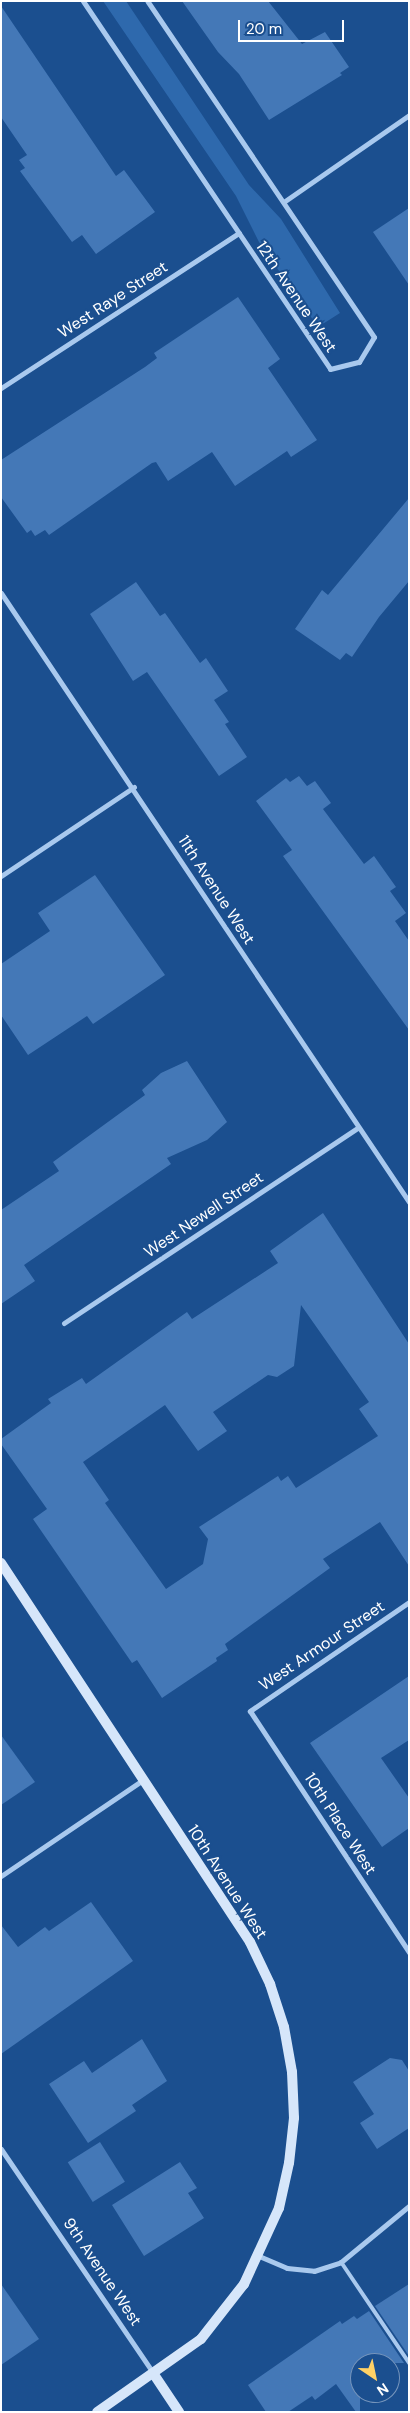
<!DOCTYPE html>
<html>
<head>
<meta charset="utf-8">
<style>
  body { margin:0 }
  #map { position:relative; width:410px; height:2413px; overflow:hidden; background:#1b4f8f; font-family:"DM Sans",sans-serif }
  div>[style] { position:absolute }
  .green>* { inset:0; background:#2e69ad }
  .building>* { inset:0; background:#4478b7; transform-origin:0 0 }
  .lane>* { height:4px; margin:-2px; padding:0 2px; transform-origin:2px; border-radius:2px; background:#a9c9ee }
  .street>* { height:5px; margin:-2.5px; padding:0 2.5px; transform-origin:2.5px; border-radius:2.5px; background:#a9c9ee }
  .secondary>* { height:10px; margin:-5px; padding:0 5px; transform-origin:5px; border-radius:5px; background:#d6e6fa }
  span { translate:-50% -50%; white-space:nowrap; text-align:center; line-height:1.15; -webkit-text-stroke:4px #1b4f8f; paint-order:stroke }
  .street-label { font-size:16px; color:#fff }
  .frame { position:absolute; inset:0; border:2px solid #fff; pointer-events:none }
  .north { position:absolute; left:350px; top:2353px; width:50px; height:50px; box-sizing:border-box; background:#1b4f8f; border:1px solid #7695bc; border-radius:50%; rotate:146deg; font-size:14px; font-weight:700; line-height:20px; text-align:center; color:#fff }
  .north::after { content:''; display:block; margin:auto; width:18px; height:22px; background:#ffd166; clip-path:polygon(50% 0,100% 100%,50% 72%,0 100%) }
  .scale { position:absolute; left:238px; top:20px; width:106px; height:22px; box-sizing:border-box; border:2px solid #fff; border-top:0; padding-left:6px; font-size:15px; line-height:18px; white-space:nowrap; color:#fff; -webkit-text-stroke:4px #1b4f8f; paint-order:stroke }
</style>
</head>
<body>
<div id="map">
  <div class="green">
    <div style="clip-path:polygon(103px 1px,126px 1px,249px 185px,281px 219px,340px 313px,318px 327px,259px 242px,236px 196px)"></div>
  </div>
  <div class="building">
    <div style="clip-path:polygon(182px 1px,268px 1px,302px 44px,325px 32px,349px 67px,340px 73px,342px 75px,269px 120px,239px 74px,218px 52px)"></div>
    <div style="clip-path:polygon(1px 6px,116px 176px,124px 170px,155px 212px,96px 254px,82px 235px,72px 242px,20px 171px,25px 168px,19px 160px,27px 155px,1px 117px)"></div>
    <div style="clip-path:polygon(409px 208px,409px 285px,373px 232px)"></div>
    <div style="clip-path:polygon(238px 297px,280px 359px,268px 368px,317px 440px,291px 457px,287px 451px,235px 486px,212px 452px,168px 481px,156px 462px,152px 463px,49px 535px,45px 530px,35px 536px,31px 530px,27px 533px,1px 497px,1px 460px,145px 367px,157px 358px,154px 353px)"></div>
    <div style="clip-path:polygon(409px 498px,409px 581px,379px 617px,352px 657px,346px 653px,340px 660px,295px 629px,322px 590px,328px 595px)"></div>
    <div style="clip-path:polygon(136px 582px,160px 616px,165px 613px,200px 663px,206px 658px,228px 691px,214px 700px,229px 722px,225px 724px,247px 757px,219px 776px,147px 672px,133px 681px,90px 614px)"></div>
    <div style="clip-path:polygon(299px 776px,307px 786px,315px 781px,331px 803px,323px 809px,364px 864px,374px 856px,396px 887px,390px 891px,406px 913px,395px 921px,409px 941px,409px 1030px,283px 856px,292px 850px,256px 801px,286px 778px,290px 782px)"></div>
    <div style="clip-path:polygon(95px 875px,165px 975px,93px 1024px,87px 1016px,28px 1055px,1px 1015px,1px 964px,50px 931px,38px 913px)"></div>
    <div style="clip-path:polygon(187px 1061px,227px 1122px,207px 1140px,167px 1158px,171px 1164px,24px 1265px,35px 1281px,1px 1304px,1px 1210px,59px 1171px,53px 1162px,145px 1095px,142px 1090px,161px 1073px)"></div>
    <div style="clip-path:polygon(evenodd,323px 1213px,409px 1344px,409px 1566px,380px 1522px,323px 1559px,330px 1568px,225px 1644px,228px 1650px,216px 1658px,217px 1661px,162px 1698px,137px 1660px,132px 1663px,33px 1519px,47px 1509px,1px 1444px,1px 1439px,51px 1403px,48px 1399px,82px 1378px,86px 1384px,187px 1312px,192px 1319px,278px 1263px,270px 1251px,323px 1213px,301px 1305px,369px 1402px,359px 1409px,378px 1436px,296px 1488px,288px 1476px,281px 1481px,278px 1476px,199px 1527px,208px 1539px,203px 1564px,166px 1589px,105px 1503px,109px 1500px,83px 1462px,165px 1405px,198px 1451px,227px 1431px,213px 1412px,268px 1375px,277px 1377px,294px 1366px,301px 1305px)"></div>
    <div style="clip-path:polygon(409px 1676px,409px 1740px,381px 1758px,409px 1798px,409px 1828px,382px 1847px,310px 1743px)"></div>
    <div style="clip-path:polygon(1px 1735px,35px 1782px,1px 1805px)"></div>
    <div style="clip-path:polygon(91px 1902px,133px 1961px,1px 2054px,1px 1925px,18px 1947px,45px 1927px,49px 1931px)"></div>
    <div style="clip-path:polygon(142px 2039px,167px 2081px,132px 2105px,136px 2111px,88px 2143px,49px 2084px,84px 2061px,92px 2073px)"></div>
    <div style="clip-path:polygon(390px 2058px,402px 2060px,409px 2071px,409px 2128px,377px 2149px,360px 2123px,374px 2114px,353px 2082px)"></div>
    <div style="left:100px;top:2142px;width:47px;height:38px;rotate:58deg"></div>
    <div style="clip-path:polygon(180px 2162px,197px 2188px,188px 2193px,204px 2218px,144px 2256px,112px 2205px)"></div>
    <div style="clip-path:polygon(1px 2284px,39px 2339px,1px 2365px)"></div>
    <div style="clip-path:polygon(409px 2284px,409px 2356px,375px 2306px)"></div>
    <div style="clip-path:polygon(369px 2311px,404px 2363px,360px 2363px,360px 2412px,356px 2412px,336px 2384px,315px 2400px,312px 2396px,288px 2412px,266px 2412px,248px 2385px,340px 2321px,342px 2324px,354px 2316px,357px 2319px)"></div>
  </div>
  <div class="lane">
    <div style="left:341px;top:2262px;width:122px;rotate:56deg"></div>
  </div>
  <div class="street">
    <div style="left:83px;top:1px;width:443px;rotate:56.1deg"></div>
    <div style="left:330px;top:369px;width:30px;rotate:-14deg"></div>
    <div style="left:359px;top:362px;width:29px;rotate:-59deg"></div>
    <div style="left:374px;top:337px;width:405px;rotate:-124deg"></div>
    <div style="left:285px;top:201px;width:151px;rotate:-34.7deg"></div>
    <div style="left:1px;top:388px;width:284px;rotate:-33.1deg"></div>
    <div style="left:1px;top:593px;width:733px;rotate:56.18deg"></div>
    <div style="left:1px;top:876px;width:160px;rotate:-33.8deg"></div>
    <div style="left:64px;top:1323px;width:352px;rotate:-33.6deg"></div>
    <div style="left:409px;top:1602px;width:193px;rotate:145.6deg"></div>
    <div style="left:250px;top:1711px;width:289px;rotate:56.6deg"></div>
    <div style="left:1px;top:1876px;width:171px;rotate:-34.1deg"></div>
    <div style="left:1px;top:2149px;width:271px;rotate:55.8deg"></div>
    <div style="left:259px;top:2256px;width:30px;rotate:23deg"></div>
    <div style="left:287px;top:2268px;width:27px;rotate:6deg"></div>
    <div style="left:314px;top:2271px;width:28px;rotate:-18deg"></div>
    <div style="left:341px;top:2262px;width:88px;rotate:-39.5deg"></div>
  </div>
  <div class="secondary">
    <div style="left:1px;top:1563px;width:453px;rotate:56.7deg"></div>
    <div style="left:250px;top:1942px;width:47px;rotate:64.5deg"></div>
    <div style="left:270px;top:1984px;width:45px;rotate:72deg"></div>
    <div style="left:284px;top:2027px;width:46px;rotate:79.9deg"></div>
    <div style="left:292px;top:2072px;width:46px;rotate:87.5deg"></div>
    <div style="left:294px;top:2118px;width:45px;rotate:96.3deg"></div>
    <div style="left:289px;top:2163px;width:46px;rotate:102.5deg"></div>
    <div style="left:279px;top:2208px;width:84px;rotate:114.7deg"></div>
    <div style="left:244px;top:2284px;width:70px;rotate:128deg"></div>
    <div style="left:201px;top:2339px;width:127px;rotate:144.9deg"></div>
    <div style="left:153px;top:2373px;width:47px;rotate:56.3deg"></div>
  </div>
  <div class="street-label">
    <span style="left:296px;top:297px;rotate:56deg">12th Avenue West</span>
    <span style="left:113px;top:300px;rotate:-33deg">West Raye Street</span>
    <span style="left:216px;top:890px;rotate:57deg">11th Avenue West</span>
    <span style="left:204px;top:1215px;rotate:-34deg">West Newell Street</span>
    <span style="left:322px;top:1646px;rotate:-34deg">West Armour Street</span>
    <span style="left:340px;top:1824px;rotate:57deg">10th Place West</span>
    <span style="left:227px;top:1882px;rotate:57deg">10th Avenue West</span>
    <span style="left:102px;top:2272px;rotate:56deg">9th Avenue West</span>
  </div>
  <div class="frame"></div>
  <div class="north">N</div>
  <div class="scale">20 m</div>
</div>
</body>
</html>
